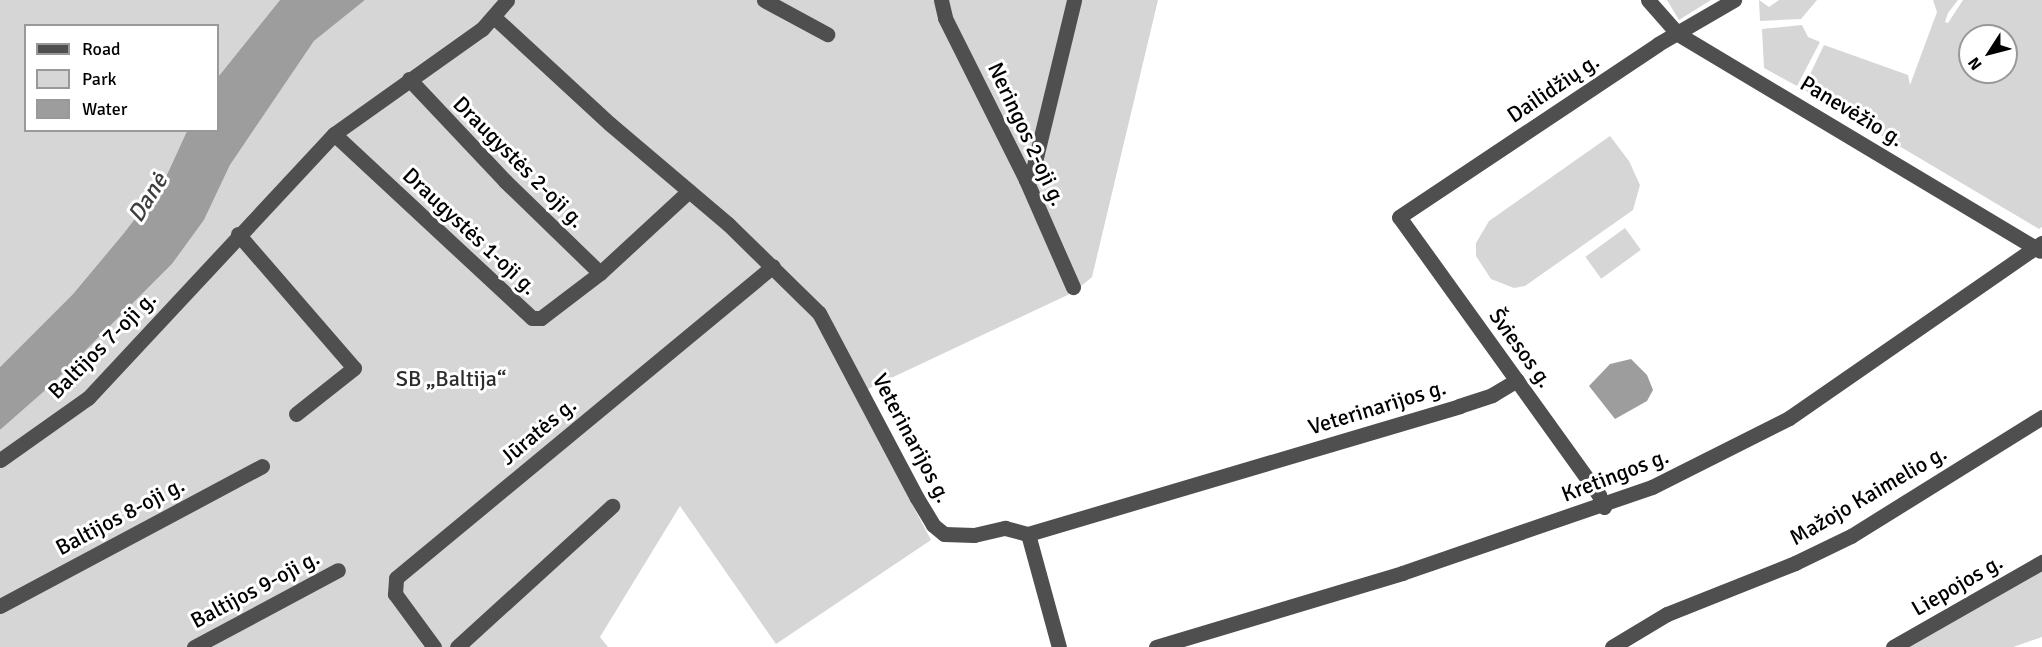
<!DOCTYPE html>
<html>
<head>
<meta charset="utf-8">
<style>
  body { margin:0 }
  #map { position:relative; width:2042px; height:647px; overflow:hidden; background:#fff; font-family:Signika,sans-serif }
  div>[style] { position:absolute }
  .green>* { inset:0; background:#d6d6d6; transform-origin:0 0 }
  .water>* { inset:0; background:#9d9d9d }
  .minor>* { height:15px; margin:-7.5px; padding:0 7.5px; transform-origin:7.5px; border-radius:7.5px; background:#4f4f4f }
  span { translate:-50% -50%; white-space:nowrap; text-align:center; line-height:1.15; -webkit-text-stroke:6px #fff; paint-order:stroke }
  .street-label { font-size:22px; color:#000 }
  .park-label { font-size:22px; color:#2d2d2d }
  .water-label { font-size:24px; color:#3e3e3e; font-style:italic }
  .legend { position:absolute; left:24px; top:24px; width:195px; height:108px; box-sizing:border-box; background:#fff; border:2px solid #999; margin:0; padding:8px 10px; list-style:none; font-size:18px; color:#000 }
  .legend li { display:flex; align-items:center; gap:12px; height:30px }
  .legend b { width:30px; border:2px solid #999 }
  .north { position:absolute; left:1958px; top:24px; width:60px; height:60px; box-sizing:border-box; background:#fff; border:2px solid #999; border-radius:50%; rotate:234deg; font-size:16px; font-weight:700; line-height:24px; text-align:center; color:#000 }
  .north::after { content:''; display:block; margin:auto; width:21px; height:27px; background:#000; clip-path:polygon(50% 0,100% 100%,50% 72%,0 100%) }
</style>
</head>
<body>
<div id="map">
  <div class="green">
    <div style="clip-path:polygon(0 0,280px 0,218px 77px,218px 26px,26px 26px,26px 130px,187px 131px,165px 179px,124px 233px,73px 294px,0 367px)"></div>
    <div style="clip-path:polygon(365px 0,1158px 0,1092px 277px,1074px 292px,855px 395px,931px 540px,776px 644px,680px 506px,600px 637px,608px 647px,0 647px,0 430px,49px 387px,172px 264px,204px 220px,230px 165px,314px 41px)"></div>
    <div style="clip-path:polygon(1667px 0,1711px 0,1679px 20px)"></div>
    <div style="clip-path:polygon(1759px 0,1769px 7px,1779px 0,1817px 0,1801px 19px,1760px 21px)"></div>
    <div style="clip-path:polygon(evenodd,1933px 0,1958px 0,1948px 13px,1945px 22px,1948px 23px,1963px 0,2042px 0,2042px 227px,2039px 229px,1803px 89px,1824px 45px,1908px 75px,1910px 85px,1937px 12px,1933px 0,1970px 36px,2006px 36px,2006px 72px,1970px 72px,1970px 36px)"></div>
    <div style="clip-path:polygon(1802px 25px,1808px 37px,1820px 42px,1797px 86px,1764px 68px,1762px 29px)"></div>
    <div style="clip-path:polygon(1610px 136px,1629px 161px,1640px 185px,1633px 210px,1525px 286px,1514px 288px,1491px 279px,1476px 256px,1476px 243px,1489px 221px)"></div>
    <div style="left:1625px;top:228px;width:27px;height:49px;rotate:54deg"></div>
    <div style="clip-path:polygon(2042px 568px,2042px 637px,2013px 647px,1909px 647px)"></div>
  </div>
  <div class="water">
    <div style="clip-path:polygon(280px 0,365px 0,314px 41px,230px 165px,204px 220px,172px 264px,49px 387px,0 430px,0 367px,73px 294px,124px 233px,165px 179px,187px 131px,218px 130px,218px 77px)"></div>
    <div style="clip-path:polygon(1631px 359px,1647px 375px,1653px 390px,1647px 401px,1615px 419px,1589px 386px,1610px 364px)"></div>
  </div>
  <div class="minor">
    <div style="left:764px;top:0;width:72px;rotate:28.4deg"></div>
    <div style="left:941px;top:0;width:18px;rotate:77deg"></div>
    <div style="left:945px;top:18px;width:181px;rotate:63.4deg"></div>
    <div style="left:1026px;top:180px;width:117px;rotate:66.3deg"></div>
    <div style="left:1648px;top:0;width:45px;rotate:48.6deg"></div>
    <div style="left:1678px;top:34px;width:422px;rotate:30.9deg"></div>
    <div style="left:495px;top:18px;width:156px;rotate:42.7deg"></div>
    <div style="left:610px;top:124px;width:155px;rotate:40.3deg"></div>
    <div style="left:728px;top:224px;width:127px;rotate:44.4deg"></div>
    <div style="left:819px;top:313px;width:209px;rotate:62.1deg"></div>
    <div style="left:917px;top:498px;width:31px;rotate:59deg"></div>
    <div style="left:933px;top:525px;width:14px;rotate:39deg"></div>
    <div style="left:944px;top:534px;width:30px;rotate:2deg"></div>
    <div style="left:974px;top:535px;width:32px;rotate:-13deg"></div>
    <div style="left:1005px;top:528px;width:24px;rotate:15deg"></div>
    <div style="left:1028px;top:534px;width:450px;rotate:-16.5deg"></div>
    <div style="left:1459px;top:406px;width:35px;rotate:-18deg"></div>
    <div style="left:1492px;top:395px;width:29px;rotate:-31deg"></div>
    <div style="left:409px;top:79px;width:140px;rotate:46.7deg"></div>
    <div style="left:505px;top:181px;width:132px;rotate:44.1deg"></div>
    <div style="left:334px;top:134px;width:270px;rotate:42.9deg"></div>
    <div style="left:532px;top:318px;width:9px"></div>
    <div style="left:541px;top:318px;width:74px;rotate:-37.3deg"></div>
    <div style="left:600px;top:273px;width:121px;rotate:-42.7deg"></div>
    <div style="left:1026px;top:180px;width:8px;rotate:-45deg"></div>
    <div style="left:1032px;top:174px;width:179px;rotate:-76.4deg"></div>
    <div style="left:238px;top:234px;width:177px;rotate:49.1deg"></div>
    <div style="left:354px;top:368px;width:74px;rotate:141.6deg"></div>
    <div style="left:0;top:460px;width:108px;rotate:-35.2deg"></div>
    <div style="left:88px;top:398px;width:361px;rotate:-47deg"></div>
    <div style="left:334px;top:134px;width:181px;rotate:-35.4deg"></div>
    <div style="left:482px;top:29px;width:38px;rotate:-49deg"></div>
    <div style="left:1604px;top:507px;width:13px;rotate:-113deg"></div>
    <div style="left:1599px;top:495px;width:342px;rotate:-125.7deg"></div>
    <div style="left:1399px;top:217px;width:311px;rotate:-33.7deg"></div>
    <div style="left:1658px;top:44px;width:88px;rotate:-30.1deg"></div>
    <div style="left:1028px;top:534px;width:117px;rotate:74.7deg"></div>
    <div style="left:0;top:606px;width:297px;rotate:-28.1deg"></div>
    <div style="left:194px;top:647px;width:163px;rotate:-28.1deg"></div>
    <div style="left:434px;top:647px;width:66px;rotate:-126.3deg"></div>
    <div style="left:395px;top:594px;width:16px;rotate:-86deg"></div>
    <div style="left:396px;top:578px;width:489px;rotate:-39.6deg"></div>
    <div style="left:457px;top:647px;width:210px;rotate:-42.3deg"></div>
    <div style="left:1156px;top:647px;width:257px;rotate:-16.7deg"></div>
    <div style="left:1402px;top:573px;width:264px;rotate:-19deg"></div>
    <div style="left:1652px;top:487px;width:153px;rotate:-26.7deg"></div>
    <div style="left:1789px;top:418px;width:308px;rotate:-34.7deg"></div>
    <div style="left:1612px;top:647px;width:64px;rotate:-31deg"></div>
    <div style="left:1667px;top:614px;width:138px;rotate:-21.7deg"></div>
    <div style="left:1795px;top:563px;width:62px;rotate:-25.7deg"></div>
    <div style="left:1851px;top:536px;width:225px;rotate:-31.9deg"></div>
    <div style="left:1893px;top:647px;width:172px;rotate:-29.7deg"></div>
  </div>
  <div class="street-label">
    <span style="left:1553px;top:88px;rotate:-34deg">Dailidžių g.</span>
    <span style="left:1852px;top:111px;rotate:31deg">Panevėžio g.</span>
    <span style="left:1027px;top:134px;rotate:65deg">Neringos 2-oji g.</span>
    <span style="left:519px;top:162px;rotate:45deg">Draugystės 2-oji g.</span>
    <span style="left:470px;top:231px;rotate:43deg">Draugystės 1-oji g.</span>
    <span style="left:102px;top:345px;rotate:-45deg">Baltijos 7-oji g.</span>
    <span style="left:1521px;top:348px;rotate:54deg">Šviesos g.</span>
    <span style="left:1377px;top:407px;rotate:-17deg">Veterinarijos g.</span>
    <span style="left:538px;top:431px;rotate:-40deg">Jūratės g.</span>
    <span style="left:912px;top:438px;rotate:62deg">Veterinarijos g.</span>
    <span style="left:1615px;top:475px;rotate:-21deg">Kretingos g.</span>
    <span style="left:1868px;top:495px;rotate:-30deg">Mažojo Kaimelio g.</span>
    <span style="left:120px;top:516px;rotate:-28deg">Baltijos 8-oji g.</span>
    <span style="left:1957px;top:585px;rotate:-30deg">Liepojos g.</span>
    <span style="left:255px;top:589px;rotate:-28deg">Baltijos 9-oji g.</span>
  </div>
  <div class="park-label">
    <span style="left:451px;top:379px">SB „Baltija“</span>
  </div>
  <div class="water-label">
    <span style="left:148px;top:198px;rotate:-58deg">Danė</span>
  </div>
  <ul class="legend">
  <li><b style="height:8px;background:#4f4f4f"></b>Road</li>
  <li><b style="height:16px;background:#d6d6d6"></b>Park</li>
  <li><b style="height:16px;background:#9d9d9d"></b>Water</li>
  </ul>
  <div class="north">N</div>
</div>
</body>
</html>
